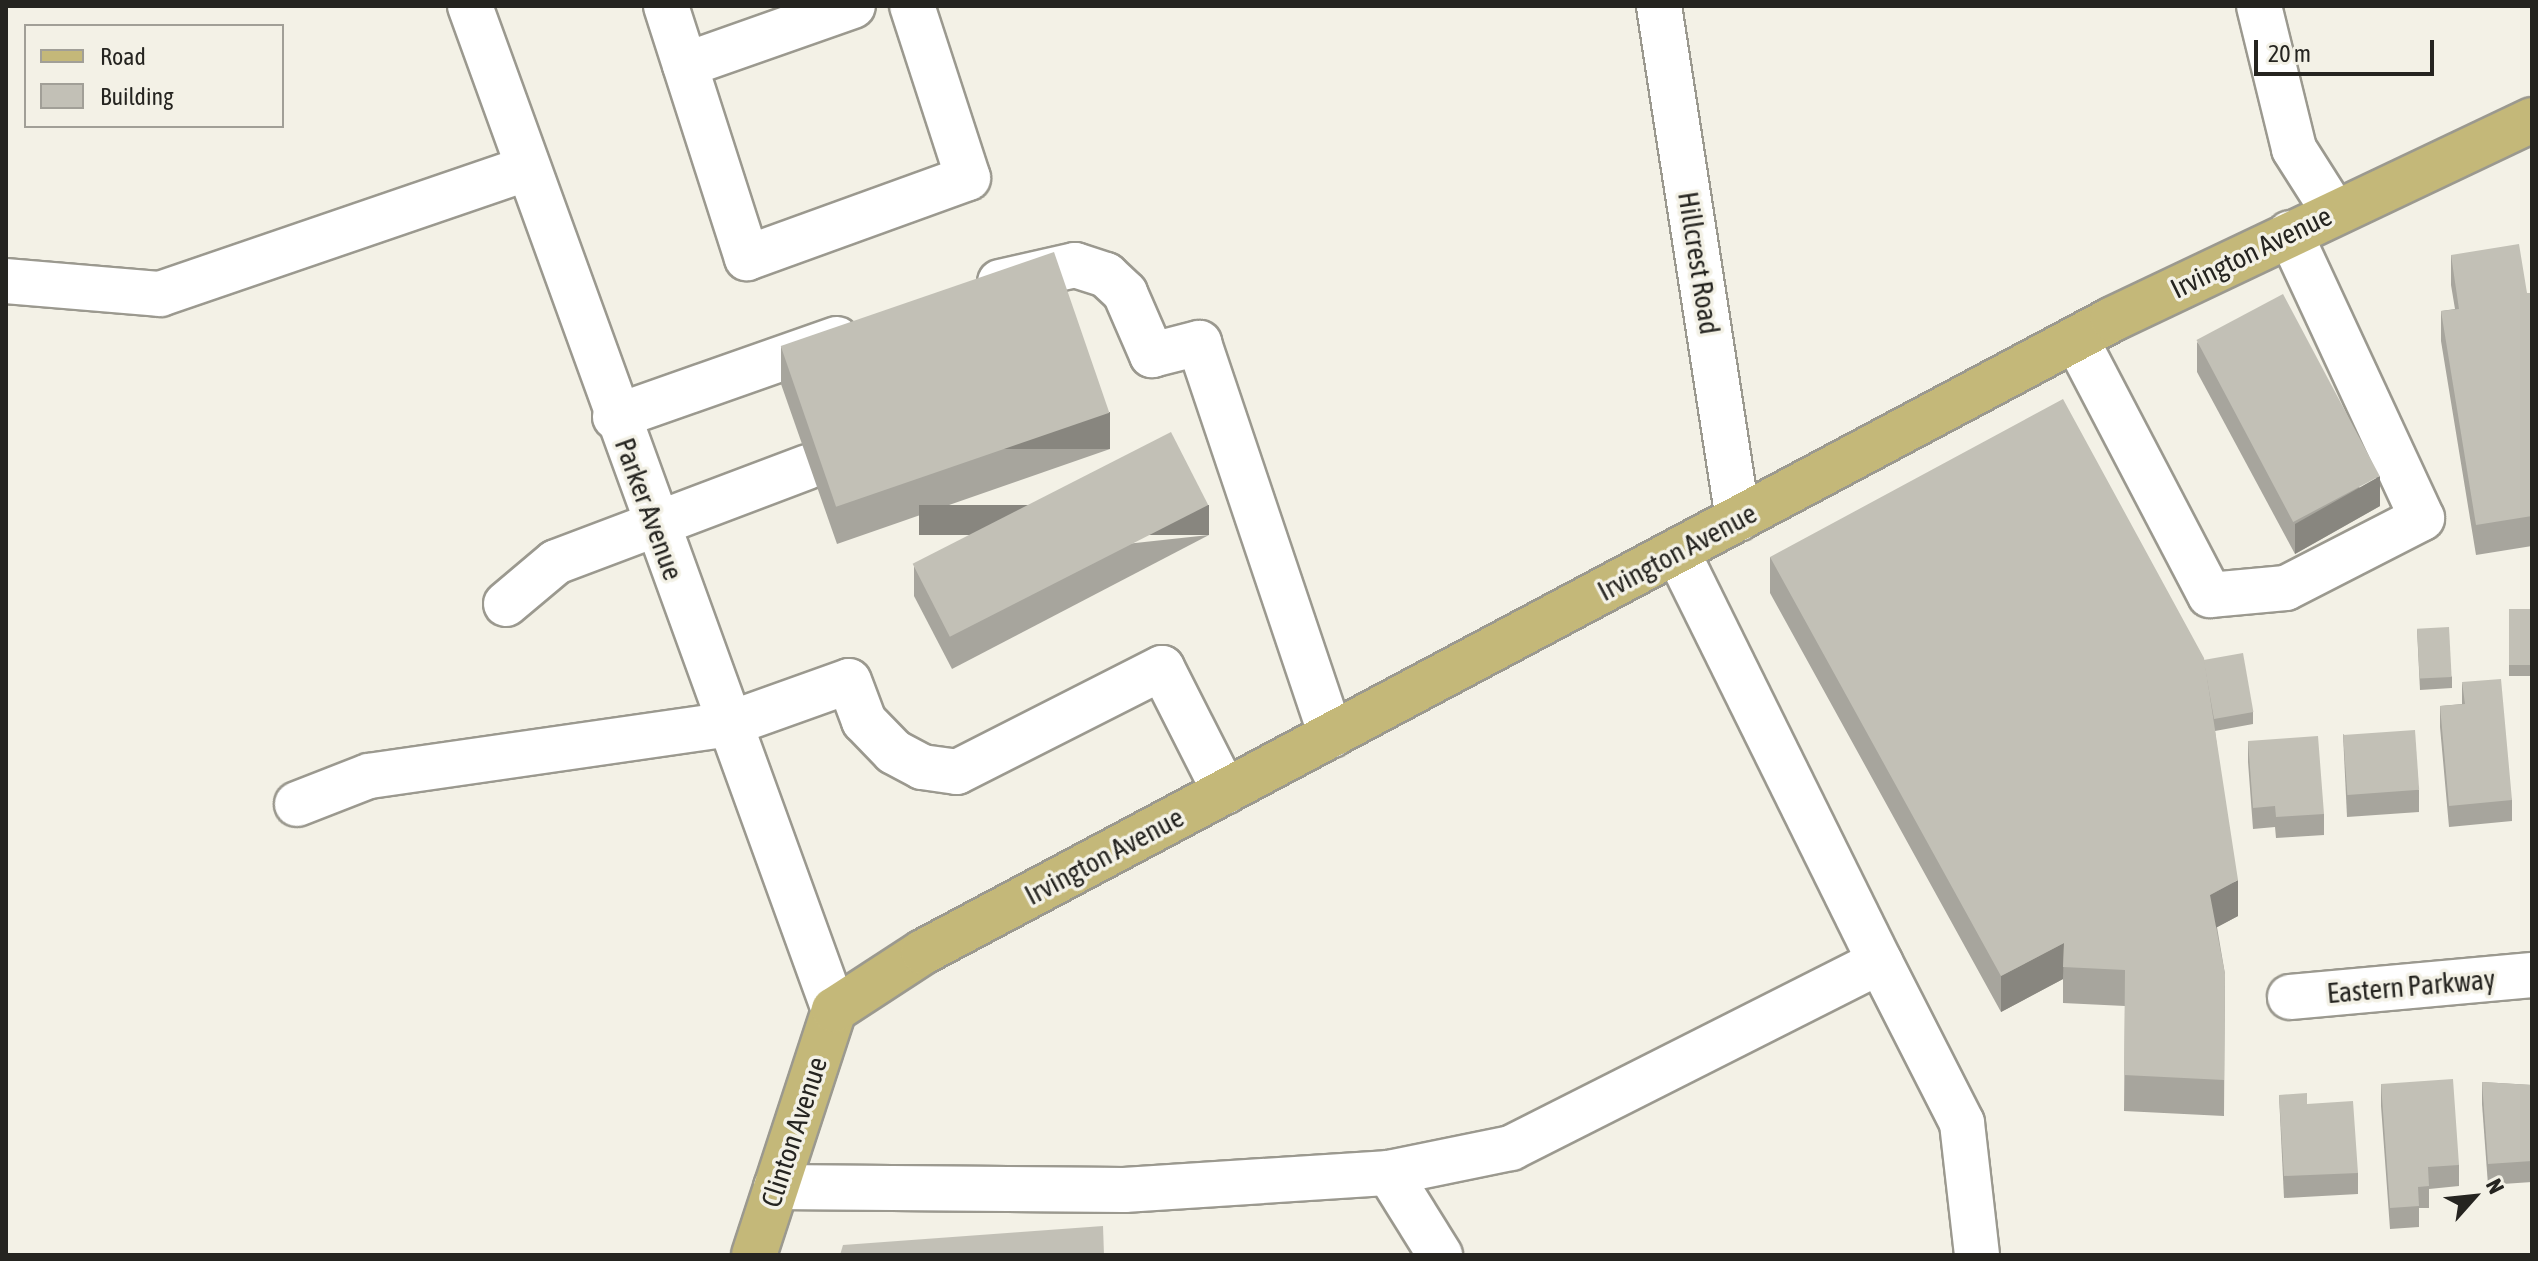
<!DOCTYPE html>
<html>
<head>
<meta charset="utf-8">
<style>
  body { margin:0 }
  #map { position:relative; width:2538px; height:1261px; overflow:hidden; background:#f3f1e6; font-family:"Asap Condensed",sans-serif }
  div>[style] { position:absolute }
  .roads { filter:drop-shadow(2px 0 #9b998f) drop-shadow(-2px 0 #9b998f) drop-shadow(0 2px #9b998f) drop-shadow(0 -2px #9b998f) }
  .minor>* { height:44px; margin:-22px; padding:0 22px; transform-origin:22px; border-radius:22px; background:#fff }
  .major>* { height:44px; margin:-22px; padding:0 22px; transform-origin:22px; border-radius:22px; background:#c4b879 }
  .wall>* { inset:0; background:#a7a59d; transform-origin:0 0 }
  .shaded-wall>* { inset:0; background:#88867f; transform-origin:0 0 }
  .building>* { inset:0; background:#c2c0b6; transform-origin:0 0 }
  span { translate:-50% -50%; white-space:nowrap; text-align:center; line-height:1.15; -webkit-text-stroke:7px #f3f1e6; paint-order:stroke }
  .street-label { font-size:28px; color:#252420 }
  .frame { position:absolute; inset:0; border:8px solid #252420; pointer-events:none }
  .legend { position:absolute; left:24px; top:24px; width:260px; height:104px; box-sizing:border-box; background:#f3f1e6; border:2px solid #a19f97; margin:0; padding:10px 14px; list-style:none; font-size:24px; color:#252420 }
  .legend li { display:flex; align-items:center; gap:16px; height:40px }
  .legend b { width:40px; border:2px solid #a19f97 }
  .north { position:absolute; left:2434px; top:1157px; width:80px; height:80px; -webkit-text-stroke:6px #f3f1e6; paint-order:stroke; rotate:63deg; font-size:22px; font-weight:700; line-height:32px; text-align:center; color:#252420 }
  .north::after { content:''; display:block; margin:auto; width:28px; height:36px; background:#252420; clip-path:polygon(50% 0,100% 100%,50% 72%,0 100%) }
  .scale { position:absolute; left:2254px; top:40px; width:180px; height:36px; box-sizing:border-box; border:4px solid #252420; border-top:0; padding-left:10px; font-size:24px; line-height:28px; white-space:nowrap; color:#252420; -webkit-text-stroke:6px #f3f1e6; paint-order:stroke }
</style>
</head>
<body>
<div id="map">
  <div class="roads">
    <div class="minor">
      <div style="left:470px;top:6px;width:1068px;rotate:70.07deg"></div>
      <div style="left:666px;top:6px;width:265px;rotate:72.2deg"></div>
      <div style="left:747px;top:258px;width:235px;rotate:-19.9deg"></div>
      <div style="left:968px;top:178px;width:181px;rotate:-108deg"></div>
      <div style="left:1659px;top:6px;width:519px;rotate:81.25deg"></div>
      <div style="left:2259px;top:6px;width:147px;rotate:76.2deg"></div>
      <div style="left:2294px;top:149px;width:75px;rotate:57.6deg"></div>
      <div style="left:685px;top:65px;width:178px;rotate:-19.4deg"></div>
      <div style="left:6px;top:281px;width:155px;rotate:4.8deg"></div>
      <div style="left:160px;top:294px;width:389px;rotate:-18.9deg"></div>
      <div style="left:1000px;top:282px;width:77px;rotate:-12.8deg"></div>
      <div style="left:1075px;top:265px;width:33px;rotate:18deg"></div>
      <div style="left:1106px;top:275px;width:26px;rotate:43deg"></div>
      <div style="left:1125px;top:293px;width:68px;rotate:66.5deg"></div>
      <div style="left:1152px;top:355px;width:49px;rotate:-14.3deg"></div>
      <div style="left:1199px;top:343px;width:414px;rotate:71.4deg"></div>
      <div style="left:2076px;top:339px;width:289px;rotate:62.4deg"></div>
      <div style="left:2210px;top:595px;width:76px;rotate:-5.3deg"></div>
      <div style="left:2286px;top:588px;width:153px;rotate:-27.2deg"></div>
      <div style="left:2422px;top:518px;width:314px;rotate:-114.9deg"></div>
      <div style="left:615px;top:417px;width:235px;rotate:-19.4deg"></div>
      <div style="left:506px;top:604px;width:65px;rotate:-40deg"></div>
      <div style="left:556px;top:562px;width:268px;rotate:-20.7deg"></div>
      <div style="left:297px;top:804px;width:77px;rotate:-21.3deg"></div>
      <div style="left:369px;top:776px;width:364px;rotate:-8.2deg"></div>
      <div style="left:729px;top:724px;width:127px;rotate:-19.7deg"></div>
      <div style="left:849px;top:681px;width:43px;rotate:69.4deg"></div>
      <div style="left:864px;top:721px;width:43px;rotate:45.9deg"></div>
      <div style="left:894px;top:752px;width:32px;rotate:28deg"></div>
      <div style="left:922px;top:767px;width:35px;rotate:8deg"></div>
      <div style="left:957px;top:772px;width:230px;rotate:-26.9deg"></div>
      <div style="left:1162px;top:668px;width:139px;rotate:63.1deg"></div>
      <div style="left:1880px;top:962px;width:181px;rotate:63deg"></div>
      <div style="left:1962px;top:1123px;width:133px;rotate:83.5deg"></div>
      <div style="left:2290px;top:997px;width:243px;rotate:-5.2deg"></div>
      <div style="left:1389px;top:1173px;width:97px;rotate:58.1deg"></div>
      <div style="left:776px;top:1187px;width:348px;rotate:0.5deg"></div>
      <div style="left:1124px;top:1190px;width:266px;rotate:-3.7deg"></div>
      <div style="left:1389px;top:1173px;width:125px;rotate:-11.6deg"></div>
      <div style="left:1511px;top:1148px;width:413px;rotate:-26.8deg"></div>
      <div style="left:1880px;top:962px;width:458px;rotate:-116.3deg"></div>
    </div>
    <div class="major">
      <div style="left:754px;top:1255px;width:258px;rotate:-71.9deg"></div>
      <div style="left:834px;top:1010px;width:106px;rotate:-33.1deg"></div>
      <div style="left:923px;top:952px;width:1348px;rotate:-28.01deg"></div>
      <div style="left:2113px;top:319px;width:464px;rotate:-25.4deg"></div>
    </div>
  </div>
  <div class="wall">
    <div style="clip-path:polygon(2451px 255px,2527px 293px,2532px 293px,2532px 546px,2476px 555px,2441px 341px,2441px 311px,2455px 309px,2451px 285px)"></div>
    <div style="clip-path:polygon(2197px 342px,2380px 506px,2295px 554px,2197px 372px)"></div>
    <div style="clip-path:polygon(781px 347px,1110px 449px,837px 544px,781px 384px)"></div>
    <div style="clip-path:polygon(1209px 535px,952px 669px,914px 596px,914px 567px)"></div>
    <div style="clip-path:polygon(1770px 557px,2204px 661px,2253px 712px,2253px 724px,2215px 731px,2238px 916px,2217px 927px,2225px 974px,2224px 1116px,2124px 1111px,2125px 1006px,2063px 1003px,2063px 979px,2001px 1012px,1770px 593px)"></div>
    <div style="left:2509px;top:609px;width:23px;height:67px"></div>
    <div style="clip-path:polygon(2417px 629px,2452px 677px,2452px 688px,2420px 690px)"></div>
    <div style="clip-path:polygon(2462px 682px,2512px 800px,2512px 821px,2449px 827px,2440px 727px,2440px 706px,2462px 704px)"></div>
    <div style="clip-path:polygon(2343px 734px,2419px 790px,2419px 812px,2347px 817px)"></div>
    <div style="clip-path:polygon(2248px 741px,2324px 814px,2324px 835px,2276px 838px,2275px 827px,2253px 829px,2248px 762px)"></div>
    <div style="clip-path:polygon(2482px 1082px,2532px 1085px,2532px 1182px,2488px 1185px,2482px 1104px)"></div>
    <div style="clip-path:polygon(2381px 1084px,2459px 1165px,2459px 1186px,2429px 1189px,2429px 1208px,2419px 1208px,2419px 1227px,2390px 1229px,2381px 1106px)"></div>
    <div style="clip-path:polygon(2279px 1095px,2307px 1104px,2358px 1173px,2358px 1194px,2284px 1198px)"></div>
  </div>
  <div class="shaded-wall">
    <div style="left:1110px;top:412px;width:37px;height:289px;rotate:90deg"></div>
    <div style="clip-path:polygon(2380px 476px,2380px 506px,2295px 554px,2295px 524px)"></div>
    <div style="left:1209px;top:505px;width:30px;height:290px;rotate:90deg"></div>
    <div style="clip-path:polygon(2238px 880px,2238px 916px,2210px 931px,2210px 895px)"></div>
    <div style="clip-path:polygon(2064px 943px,2063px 979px,2001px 1012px,2001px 976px)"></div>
  </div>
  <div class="building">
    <div style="clip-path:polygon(2519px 244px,2527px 293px,2532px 293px,2532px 516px,2476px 525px,2441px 311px,2459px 309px,2451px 255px)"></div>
    <div style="left:1054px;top:252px;width:170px;height:289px;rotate:71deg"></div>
    <div style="left:2283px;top:294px;width:206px;height:98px;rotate:62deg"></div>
    <div style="clip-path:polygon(2063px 399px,2204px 658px,2238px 880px,2210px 895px,2225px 974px,2224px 1080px,2124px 1075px,2125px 970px,2063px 967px,2064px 943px,2001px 976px,1770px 557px)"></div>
    <div style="left:1171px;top:432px;width:82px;height:290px;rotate:63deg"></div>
    <div style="left:2509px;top:609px;width:23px;height:56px"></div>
    <div style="left:2449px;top:627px;width:50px;height:32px;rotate:87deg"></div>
    <div style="left:2243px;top:653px;width:60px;height:40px;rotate:80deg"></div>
    <div style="clip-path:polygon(2501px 679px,2512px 800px,2449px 806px,2440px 706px,2465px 704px,2462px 682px)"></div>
    <div style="left:2415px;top:730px;width:60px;height:72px;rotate:86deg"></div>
    <div style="clip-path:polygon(2318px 736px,2324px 814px,2276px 817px,2275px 806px,2253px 808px,2248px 741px)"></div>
    <div style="clip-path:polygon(2453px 1079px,2459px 1165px,2428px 1167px,2429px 1186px,2418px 1187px,2419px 1206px,2390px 1208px,2381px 1084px)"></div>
    <div style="clip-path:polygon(2482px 1082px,2532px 1085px,2532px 1161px,2488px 1164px)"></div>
    <div style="clip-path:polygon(2307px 1093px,2307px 1104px,2353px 1101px,2358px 1173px,2284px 1176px,2279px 1095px)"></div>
    <div style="clip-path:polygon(1103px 1226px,1104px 1255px,840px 1255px,843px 1245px)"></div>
  </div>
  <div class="street-label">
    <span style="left:2251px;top:252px;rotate:-26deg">Irvington Avenue</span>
    <span style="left:1699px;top:263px;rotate:81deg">Hillcrest Road</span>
    <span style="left:649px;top:509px;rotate:70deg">Parker Avenue</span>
    <span style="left:1677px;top:552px;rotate:-28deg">Irvington Avenue</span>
    <span style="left:1104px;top:856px;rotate:-28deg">Irvington Avenue</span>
    <span style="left:2411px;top:986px;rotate:-5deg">Eastern Parkway</span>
    <span style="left:794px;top:1132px;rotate:-72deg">Clinton Avenue</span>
  </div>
  <div class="frame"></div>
  <ul class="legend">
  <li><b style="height:10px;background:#c4b879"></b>Road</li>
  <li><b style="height:22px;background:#c2c0b6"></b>Building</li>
  </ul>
  <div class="north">N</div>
  <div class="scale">20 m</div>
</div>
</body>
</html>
